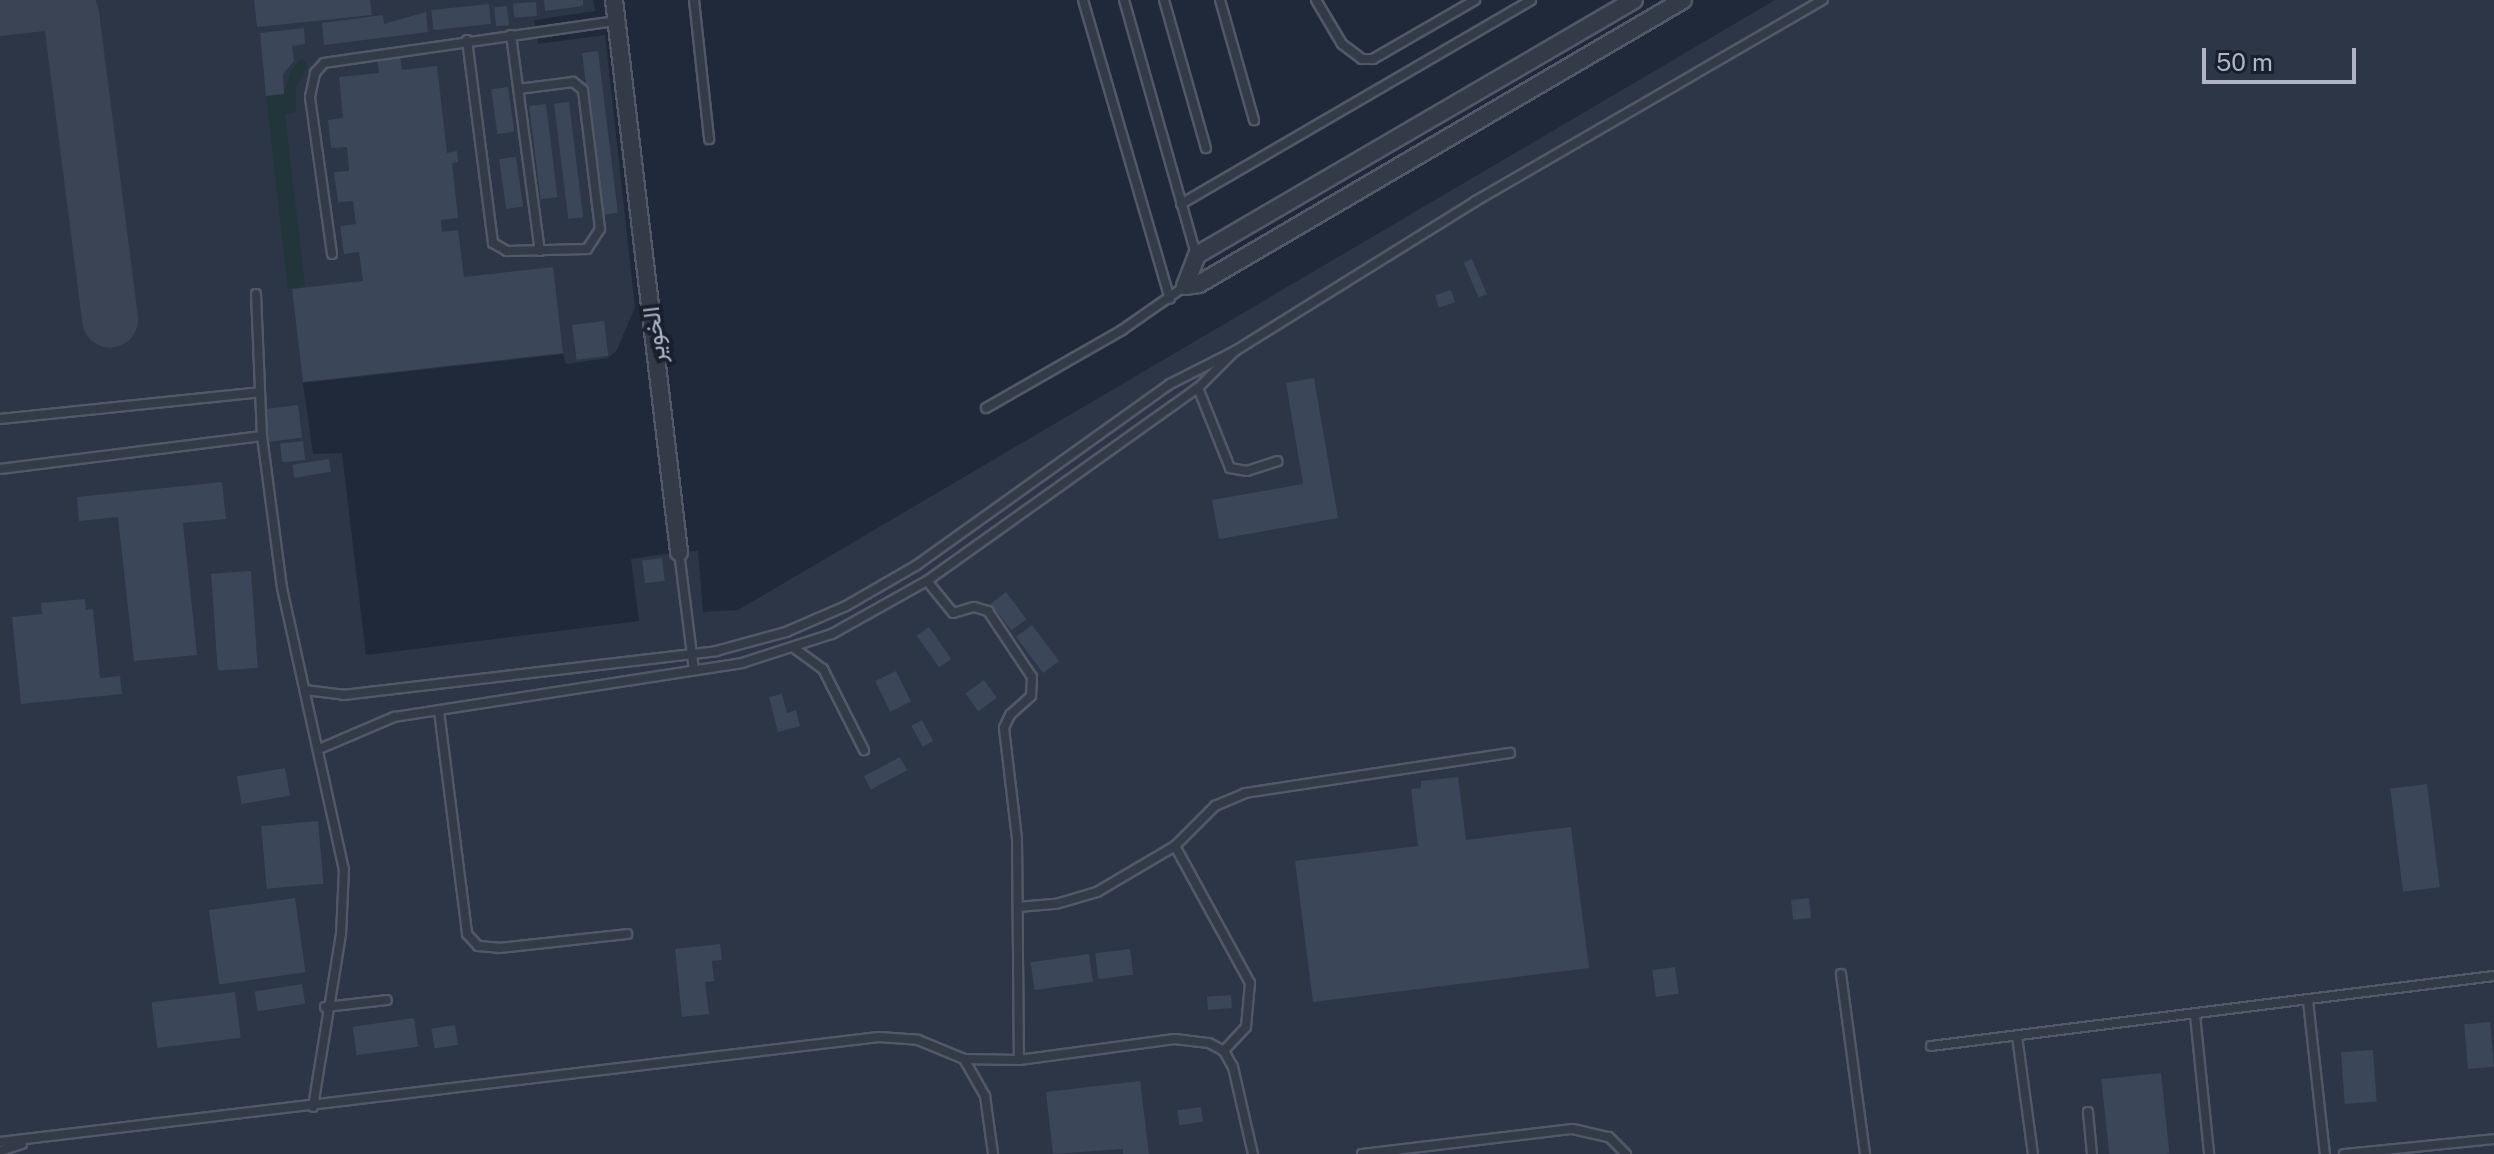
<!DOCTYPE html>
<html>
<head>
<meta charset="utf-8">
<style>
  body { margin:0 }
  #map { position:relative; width:2494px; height:1154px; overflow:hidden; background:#1f2939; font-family:"Public Sans",Vazirmatn,sans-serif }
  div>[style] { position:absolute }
  .airport>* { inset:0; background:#2d3646 }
  .green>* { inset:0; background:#21353a }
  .taxiway>* { height:56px; margin:-28px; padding:0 28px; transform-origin:28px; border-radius:28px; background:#3a4454 }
  .building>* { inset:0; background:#3b4659; transform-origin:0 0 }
  .roads { filter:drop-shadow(2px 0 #515867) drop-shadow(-2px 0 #515867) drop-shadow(0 2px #515867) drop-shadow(0 -2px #515867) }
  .lane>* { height:8px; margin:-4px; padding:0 4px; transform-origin:4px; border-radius:4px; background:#333b49 }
  .street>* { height:16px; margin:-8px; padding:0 8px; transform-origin:8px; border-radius:8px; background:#333b49 }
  span { translate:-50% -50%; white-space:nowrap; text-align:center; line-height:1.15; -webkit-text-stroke:8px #19202d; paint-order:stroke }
  .street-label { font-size:24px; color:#adb5c6 }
  .scale { position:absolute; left:2202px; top:48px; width:154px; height:36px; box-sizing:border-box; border:4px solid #adb5c6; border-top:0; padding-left:10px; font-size:24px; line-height:28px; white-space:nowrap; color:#adb5c6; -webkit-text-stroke:6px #19202d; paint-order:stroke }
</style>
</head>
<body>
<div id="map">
  <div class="airport">
    <div style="clip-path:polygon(0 0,593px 0,595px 11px,534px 20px,538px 44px,605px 35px,635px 307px,617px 350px,608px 358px,566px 364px,563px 354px,303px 383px,313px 454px,342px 453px,366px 655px,639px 621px,631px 559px,679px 552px,698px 551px,703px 612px,738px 610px,1775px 0,2494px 0,2494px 1154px,0 1154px)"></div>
  </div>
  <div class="green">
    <div style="clip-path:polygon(302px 58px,308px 66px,296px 87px,296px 112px,285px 114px,305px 287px,288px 289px,266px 96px,283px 94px,292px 69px)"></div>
  </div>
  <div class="taxiway">
    <div style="left:57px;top:2px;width:18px;rotate:41deg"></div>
    <div style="left:71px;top:14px;width:308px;rotate:82.7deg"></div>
    <div style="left:0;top:8px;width:68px;rotate:-6.7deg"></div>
  </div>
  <div class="building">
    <div style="clip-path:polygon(254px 0,370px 0,372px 15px,257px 27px)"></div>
    <div style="clip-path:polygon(544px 0,583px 0,583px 6px,545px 11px)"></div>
    <div style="left:536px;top:2px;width:14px;height:23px;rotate:86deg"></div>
    <div style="left:489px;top:4px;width:20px;height:58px;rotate:84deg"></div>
    <div style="left:507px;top:6px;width:19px;height:13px;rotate:84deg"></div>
    <div style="clip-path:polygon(426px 12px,428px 32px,324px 45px,322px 23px,383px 15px,384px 24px)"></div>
    <div style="clip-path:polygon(304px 28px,305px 44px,292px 46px,294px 61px,283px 74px,284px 94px,266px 96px,260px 33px)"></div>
    <div style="left:598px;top:51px;width:163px;height:16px;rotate:83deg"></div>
    <div style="clip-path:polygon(400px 55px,402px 70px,437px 66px,447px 153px,457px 151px,458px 162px,452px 163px,458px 218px,441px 220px,442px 232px,458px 230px,464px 277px,553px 267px,563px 353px,303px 382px,292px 289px,363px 281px,359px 252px,344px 254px,340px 226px,356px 224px,353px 201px,338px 202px,334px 172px,349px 171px,347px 147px,331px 148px,328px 120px,343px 118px,339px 77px,379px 73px,377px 57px)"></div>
    <div style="left:508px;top:87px;width:45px;height:17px;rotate:82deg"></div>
    <div style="left:569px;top:102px;width:116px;height:15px;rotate:83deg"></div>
    <div style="left:546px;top:104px;width:94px;height:17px;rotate:83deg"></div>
    <div style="left:516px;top:157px;width:50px;height:17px;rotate:82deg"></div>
    <div style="left:1472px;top:259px;width:38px;height:9px;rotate:67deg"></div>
    <div style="left:1451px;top:290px;width:13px;height:17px;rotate:72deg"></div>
    <div style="left:604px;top:321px;width:35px;height:32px;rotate:83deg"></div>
    <div style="clip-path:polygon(1314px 378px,1338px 518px,1219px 539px,1212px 500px,1303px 484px,1286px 383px)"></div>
    <div style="left:298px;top:405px;width:33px;height:35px;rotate:83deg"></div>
    <div style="left:303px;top:441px;width:19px;height:23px;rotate:84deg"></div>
    <div style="left:329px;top:459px;width:13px;height:37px;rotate:81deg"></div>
    <div style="clip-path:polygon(222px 482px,226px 519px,183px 523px,197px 655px,134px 661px,118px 517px,79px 521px,77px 497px)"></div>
    <div style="left:662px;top:558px;width:23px;height:20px;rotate:83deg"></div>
    <div style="left:251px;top:571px;width:97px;height:40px;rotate:86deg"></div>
    <div style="left:1006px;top:592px;width:34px;height:19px;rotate:53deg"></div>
    <div style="clip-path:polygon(85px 599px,86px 610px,93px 609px,100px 678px,120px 676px,122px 694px,21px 704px,12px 617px,42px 614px,41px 603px)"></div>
    <div style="left:1032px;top:625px;width:45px;height:20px;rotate:53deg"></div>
    <div style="left:929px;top:627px;width:39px;height:15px;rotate:55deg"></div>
    <div style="left:896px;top:671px;width:34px;height:23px;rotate:64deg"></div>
    <div style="left:984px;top:680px;width:22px;height:23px;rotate:54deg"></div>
    <div style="clip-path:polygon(782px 694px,787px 713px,796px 710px,800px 726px,778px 732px,769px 697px)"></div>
    <div style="left:922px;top:720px;width:24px;height:12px;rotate:62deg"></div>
    <div style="left:900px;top:757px;width:15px;height:41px;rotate:62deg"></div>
    <div style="left:285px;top:768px;width:28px;height:49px;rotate:80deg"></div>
    <div style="clip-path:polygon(1458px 777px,1466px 840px,1571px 827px,1589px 968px,1313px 1002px,1295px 861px,1418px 846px,1411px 789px,1421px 788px,1421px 781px)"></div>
    <div style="left:2427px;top:784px;width:104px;height:37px;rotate:83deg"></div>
    <div style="left:318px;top:821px;width:63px;height:57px;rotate:85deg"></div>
    <div style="left:295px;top:898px;width:75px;height:87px;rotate:82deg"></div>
    <div style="left:1809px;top:898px;width:20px;height:18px;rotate:84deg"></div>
    <div style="clip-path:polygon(720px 944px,722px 960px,712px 961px,714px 981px,705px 982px,709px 1014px,682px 1017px,675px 949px)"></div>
    <div style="left:1130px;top:949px;width:26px;height:35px;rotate:83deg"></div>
    <div style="left:1089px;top:954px;width:28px;height:59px;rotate:82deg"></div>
    <div style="left:1675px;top:967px;width:27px;height:23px;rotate:82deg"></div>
    <div style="left:302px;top:984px;width:20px;height:48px;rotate:81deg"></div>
    <div style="left:235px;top:992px;width:46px;height:84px;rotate:83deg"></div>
    <div style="left:1231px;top:995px;width:13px;height:24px;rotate:86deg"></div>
    <div style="left:414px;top:1018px;width:29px;height:62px;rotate:82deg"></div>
    <div style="left:2490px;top:1022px;width:45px;height:26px;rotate:85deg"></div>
    <div style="left:455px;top:1025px;width:20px;height:24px;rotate:81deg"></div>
    <div style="left:2373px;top:1050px;width:52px;height:32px;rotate:86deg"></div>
    <div style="left:2161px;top:1073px;width:81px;height:60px;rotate:84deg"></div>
    <div style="clip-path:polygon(1140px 1081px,1149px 1154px,1123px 1154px,1123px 1149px,1053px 1154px,1046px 1092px)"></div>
    <div style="left:1201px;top:1107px;width:15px;height:24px;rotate:82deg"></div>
  </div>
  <div class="roads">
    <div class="lane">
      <div style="left:694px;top:0;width:140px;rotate:83.8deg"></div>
      <div style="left:1083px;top:0;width:311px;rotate:73.8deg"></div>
      <div style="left:1124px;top:0;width:265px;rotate:74.2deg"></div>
      <div style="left:1164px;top:0;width:154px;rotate:74.2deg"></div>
      <div style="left:1220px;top:0;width:125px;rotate:74.2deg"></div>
      <div style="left:1316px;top:0;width:51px;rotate:59.4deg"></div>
      <div style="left:1342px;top:44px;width:25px;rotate:37deg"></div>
      <div style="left:1362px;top:59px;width:11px"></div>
      <div style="left:1373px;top:59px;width:118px;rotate:-30deg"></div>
      <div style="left:511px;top:35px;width:218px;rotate:82.4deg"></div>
      <div style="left:467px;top:40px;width:205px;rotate:82.7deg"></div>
      <div style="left:493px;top:243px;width:16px;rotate:30deg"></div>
      <div style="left:507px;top:251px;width:80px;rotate:-1.4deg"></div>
      <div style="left:587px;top:249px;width:24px;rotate:-57deg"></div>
      <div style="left:600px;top:229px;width:140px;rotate:-97deg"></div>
      <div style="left:583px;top:90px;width:13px;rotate:-141deg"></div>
      <div style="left:573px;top:82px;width:55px;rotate:172.7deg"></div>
      <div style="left:1181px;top:204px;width:405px;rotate:-30.2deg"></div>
      <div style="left:332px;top:254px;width:159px;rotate:-98deg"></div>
      <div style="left:310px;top:97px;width:25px;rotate:-78deg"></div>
      <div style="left:315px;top:73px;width:13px;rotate:-48deg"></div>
      <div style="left:324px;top:63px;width:295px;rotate:-8.2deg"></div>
      <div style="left:256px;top:294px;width:142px;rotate:87.6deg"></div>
      <div style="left:262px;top:436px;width:153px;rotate:82.5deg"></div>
      <div style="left:282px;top:588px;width:288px;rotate:77.6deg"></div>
      <div style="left:344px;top:869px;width:65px;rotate:92.6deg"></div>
      <div style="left:341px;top:934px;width:175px;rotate:99.2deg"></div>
      <div style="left:1198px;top:388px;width:86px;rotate:68.2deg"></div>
      <div style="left:1230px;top:468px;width:17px;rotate:10deg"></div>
      <div style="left:1247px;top:471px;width:32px;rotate:-18deg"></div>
      <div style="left:986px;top:408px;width:157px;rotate:-29.8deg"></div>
      <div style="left:1122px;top:330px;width:77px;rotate:-34.9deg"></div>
      <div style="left:0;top:419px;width:261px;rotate:-5.9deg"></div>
      <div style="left:0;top:469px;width:264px;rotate:-7.2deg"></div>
      <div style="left:679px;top:552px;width:119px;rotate:82.8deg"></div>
      <div style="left:927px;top:581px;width:41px;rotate:50.9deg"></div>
      <div style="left:953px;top:613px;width:22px;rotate:-16deg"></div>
      <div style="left:974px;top:607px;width:15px;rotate:16deg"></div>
      <div style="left:988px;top:611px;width:79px;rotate:56.3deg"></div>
      <div style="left:1032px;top:677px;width:19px;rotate:93deg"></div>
      <div style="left:1031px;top:696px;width:28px;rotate:138deg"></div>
      <div style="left:1010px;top:715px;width:14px;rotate:115deg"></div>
      <div style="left:1004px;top:728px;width:112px;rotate:83.3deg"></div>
      <div style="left:1017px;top:839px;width:221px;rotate:89.5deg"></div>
      <div style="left:794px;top:648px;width:36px;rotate:36deg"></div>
      <div style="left:823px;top:669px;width:91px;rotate:63.2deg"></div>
      <div style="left:305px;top:690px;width:38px;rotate:7deg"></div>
      <div style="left:343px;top:695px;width:376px;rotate:-6.7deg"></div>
      <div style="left:716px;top:651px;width:73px;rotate:-15.2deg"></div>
      <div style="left:786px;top:632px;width:65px;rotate:-23.4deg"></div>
      <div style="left:846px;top:606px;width:82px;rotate:-30deg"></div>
      <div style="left:917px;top:565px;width:311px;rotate:-35.6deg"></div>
      <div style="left:1170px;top:384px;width:73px;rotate:-26.9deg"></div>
      <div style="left:1235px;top:351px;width:282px;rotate:-31.9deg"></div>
      <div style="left:1474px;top:202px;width:403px;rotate:-30.1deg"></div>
      <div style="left:439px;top:711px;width:225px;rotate:82.8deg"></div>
      <div style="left:467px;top:934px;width:16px;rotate:47deg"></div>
      <div style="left:478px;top:946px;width:21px;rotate:5deg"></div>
      <div style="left:499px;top:948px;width:129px;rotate:-6.2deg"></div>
      <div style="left:319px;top:749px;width:82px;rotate:-23.1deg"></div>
      <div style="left:394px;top:717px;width:352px;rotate:-8.8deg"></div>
      <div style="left:742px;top:663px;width:95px;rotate:-17.9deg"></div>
      <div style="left:832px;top:634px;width:109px;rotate:-29.2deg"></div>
      <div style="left:927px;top:581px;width:333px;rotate:-35.5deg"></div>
      <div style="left:1198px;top:388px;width:52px;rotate:-45deg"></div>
      <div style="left:1175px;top:846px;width:156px;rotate:61.3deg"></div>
      <div style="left:1250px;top:983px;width:44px;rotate:95.2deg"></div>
      <div style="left:1246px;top:1027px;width:33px;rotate:133deg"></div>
      <div style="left:1018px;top:907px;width:38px;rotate:-5deg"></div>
      <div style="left:1056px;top:904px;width:43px;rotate:-16.3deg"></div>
      <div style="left:1097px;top:892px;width:91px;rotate:-30.5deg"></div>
      <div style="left:1175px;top:846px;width:57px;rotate:-45deg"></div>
      <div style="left:1215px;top:806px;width:33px;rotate:-23deg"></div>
      <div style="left:1245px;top:793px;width:268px;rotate:-8.6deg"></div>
      <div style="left:1841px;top:974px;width:182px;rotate:82.4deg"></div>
      <div style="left:2308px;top:1001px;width:154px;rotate:83.7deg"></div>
      <div style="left:325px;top:1007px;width:62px;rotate:-6.4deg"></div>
      <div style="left:2195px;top:1015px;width:140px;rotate:84.2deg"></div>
      <div style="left:2017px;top:1036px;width:119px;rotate:82.3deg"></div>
      <div style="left:1931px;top:1046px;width:567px;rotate:-7.09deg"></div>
      <div style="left:964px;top:1059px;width:55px;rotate:1deg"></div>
      <div style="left:1019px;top:1060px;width:157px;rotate:-7.7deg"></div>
      <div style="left:1175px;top:1039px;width:34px;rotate:7deg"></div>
      <div style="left:1209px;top:1043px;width:17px;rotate:28deg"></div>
      <div style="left:1224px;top:1051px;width:18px;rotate:61deg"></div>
      <div style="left:1233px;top:1067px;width:89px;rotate:77.1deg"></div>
      <div style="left:2088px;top:1112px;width:42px;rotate:84.6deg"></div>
      <div style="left:0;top:1142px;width:885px;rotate:-6.81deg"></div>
      <div style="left:879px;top:1037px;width:39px;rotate:4deg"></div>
      <div style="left:918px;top:1040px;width:50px;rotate:22.4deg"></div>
      <div style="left:964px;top:1059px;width:43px;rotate:60.4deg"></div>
      <div style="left:985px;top:1096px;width:59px;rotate:82.1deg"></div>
      <div style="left:0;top:1151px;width:23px;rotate:-18deg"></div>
      <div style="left:1362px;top:1154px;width:212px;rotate:-6.8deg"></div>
      <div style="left:1573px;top:1129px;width:37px;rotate:13deg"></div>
      <div style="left:1609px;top:1137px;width:24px;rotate:45deg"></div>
      <div style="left:2344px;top:1154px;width:151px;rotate:-5.7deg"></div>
    </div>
    <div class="street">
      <div style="left:614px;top:0;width:556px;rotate:83.28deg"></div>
      <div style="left:1634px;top:0;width:506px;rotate:149.74deg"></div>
      <div style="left:1197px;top:255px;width:33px;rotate:111deg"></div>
      <div style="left:1185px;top:286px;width:14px;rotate:-8deg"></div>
      <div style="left:1199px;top:284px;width:561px;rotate:-30.4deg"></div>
    </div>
  </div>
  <div class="street-label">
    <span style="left:654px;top:335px;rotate:-97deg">الخوير</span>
  </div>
  <div class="scale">50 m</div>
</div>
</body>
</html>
